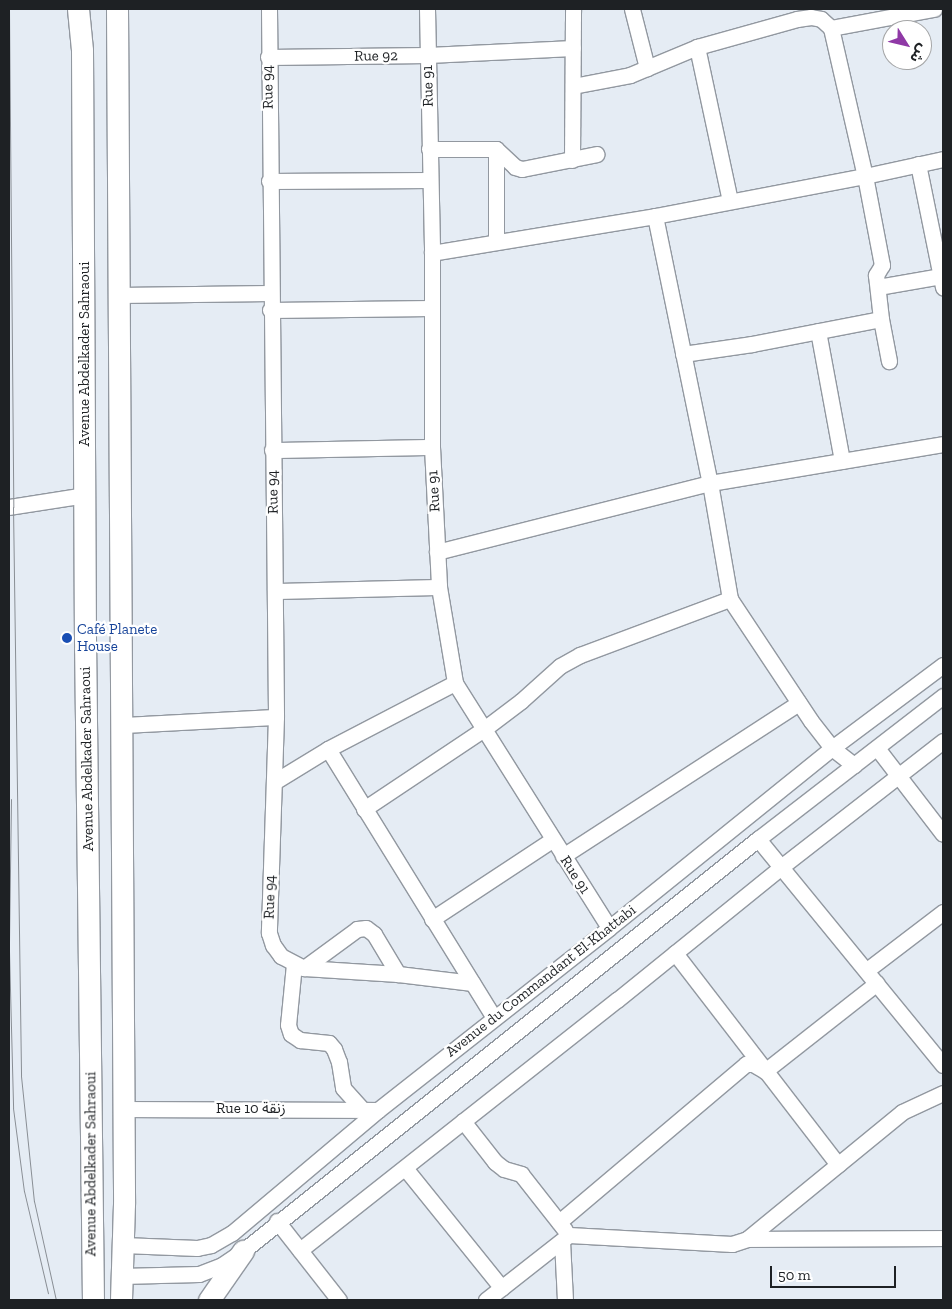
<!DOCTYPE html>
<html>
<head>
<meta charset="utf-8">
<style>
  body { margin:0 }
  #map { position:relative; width:952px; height:1309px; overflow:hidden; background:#e5ecf4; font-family:"Zilla Slab","Noto Sans Arabic",serif }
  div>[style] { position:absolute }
  .roads { filter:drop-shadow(1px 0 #9298a0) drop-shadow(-1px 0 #9298a0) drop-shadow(0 1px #9298a0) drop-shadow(0 -1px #9298a0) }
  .minor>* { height:15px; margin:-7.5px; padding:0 7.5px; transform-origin:7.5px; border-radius:7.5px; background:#fff }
  .secondary>* { height:21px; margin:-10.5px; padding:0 10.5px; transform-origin:10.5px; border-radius:10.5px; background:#fff }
  .tram>* { height:1px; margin:-0.5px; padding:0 0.5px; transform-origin:0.5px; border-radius:0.5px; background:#898e94 }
  .dots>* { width:14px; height:14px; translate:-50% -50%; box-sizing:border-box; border:2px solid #fff; border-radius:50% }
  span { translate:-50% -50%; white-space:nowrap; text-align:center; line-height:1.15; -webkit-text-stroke:4.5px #fff; paint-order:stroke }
  .street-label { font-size:15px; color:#1e2124 }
  .transit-label { font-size:15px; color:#164399 }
  .left { translate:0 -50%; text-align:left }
  .frame { position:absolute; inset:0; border:10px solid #1e2124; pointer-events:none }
  .north { position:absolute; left:882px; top:20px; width:50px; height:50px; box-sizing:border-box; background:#fff; border:1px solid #a5a6a7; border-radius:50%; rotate:126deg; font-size:14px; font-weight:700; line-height:20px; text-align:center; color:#1e2124 }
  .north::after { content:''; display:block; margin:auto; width:18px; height:22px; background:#8f39a6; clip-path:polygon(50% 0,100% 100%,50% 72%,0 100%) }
  .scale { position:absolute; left:770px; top:1266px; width:126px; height:22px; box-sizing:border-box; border:2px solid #1e2124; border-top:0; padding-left:6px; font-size:15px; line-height:18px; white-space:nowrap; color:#1e2124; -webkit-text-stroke:4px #fff; paint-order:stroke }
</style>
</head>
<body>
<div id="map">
  <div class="roads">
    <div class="minor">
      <div style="left:269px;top:9px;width:708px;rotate:89.43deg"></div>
      <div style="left:276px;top:717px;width:216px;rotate:91.9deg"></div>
      <div style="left:269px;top:933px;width:13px;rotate:72deg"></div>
      <div style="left:273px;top:945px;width:14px;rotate:54deg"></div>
      <div style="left:281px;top:956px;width:26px;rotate:28deg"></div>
      <div style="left:304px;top:968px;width:94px;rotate:3.7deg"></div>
      <div style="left:398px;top:974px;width:75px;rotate:6.9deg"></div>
      <div style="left:427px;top:9px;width:244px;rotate:88.8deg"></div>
      <div style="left:432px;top:253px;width:194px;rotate:90deg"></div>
      <div style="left:432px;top:447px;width:140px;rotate:87.1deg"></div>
      <div style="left:439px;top:587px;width:97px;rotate:80.5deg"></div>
      <div style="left:455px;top:683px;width:289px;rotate:57.8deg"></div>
      <div style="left:632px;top:9px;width:61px;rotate:75.7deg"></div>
      <div style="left:831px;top:28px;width:105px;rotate:-10.5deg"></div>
      <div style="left:697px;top:47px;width:157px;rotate:77.9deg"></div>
      <div style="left:268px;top:57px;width:160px;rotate:-0.7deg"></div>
      <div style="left:428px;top:55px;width:145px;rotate:-2.8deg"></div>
      <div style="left:573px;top:86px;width:58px;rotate:-10.9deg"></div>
      <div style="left:630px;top:75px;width:73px;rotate:-22.7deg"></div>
      <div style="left:697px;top:47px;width:104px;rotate:-15.6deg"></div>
      <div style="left:797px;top:19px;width:14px;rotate:-8deg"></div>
      <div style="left:811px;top:17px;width:10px;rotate:11deg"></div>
      <div style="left:821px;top:19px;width:13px;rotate:42deg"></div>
      <div style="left:831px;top:28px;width:152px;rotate:77.1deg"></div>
      <div style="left:865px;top:176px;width:91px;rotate:79.2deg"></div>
      <div style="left:882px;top:265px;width:12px;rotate:121deg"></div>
      <div style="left:876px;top:275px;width:44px;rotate:83.5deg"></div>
      <div style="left:881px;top:319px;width:43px;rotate:79.2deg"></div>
      <div style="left:429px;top:149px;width:67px"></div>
      <div style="left:496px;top:149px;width:26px;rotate:43deg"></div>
      <div style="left:515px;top:167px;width:7px;rotate:16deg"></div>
      <div style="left:522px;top:169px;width:76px;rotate:-11.3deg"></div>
      <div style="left:496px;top:149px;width:93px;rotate:90deg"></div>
      <div style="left:572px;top:160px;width:151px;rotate:-89.6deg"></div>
      <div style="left:918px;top:164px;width:126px;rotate:78.5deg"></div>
      <div style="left:269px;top:181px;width:160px;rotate:-0.4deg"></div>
      <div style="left:655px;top:216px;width:273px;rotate:78.4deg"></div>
      <div style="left:710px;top:483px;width:118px;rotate:80.2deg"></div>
      <div style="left:730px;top:599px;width:146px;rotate:56.4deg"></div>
      <div style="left:811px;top:721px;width:34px;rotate:52deg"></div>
      <div style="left:832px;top:748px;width:28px;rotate:38deg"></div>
      <div style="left:432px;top:253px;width:226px;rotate:-9.4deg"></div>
      <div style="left:655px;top:216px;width:214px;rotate:-10.8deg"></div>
      <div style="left:865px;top:176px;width:80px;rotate:-12.3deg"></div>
      <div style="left:878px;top:287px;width:64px;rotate:-9.9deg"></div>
      <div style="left:119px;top:295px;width:151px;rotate:-0.8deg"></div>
      <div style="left:270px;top:310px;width:161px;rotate:-0.7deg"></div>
      <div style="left:818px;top:331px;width:132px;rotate:79.5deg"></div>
      <div style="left:683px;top:354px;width:70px;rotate:-8.2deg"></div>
      <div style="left:752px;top:344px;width:131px;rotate:-11deg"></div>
      <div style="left:272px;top:450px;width:160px;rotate:-1.1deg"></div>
      <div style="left:9px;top:507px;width:78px;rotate:-8.9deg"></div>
      <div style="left:437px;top:552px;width:282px;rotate:-14.2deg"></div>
      <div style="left:710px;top:483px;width:236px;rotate:-9.5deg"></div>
      <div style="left:275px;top:591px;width:164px;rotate:-1.4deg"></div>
      <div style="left:122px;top:725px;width:154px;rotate:-3deg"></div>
      <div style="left:877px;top:748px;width:108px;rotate:52.5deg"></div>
      <div style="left:328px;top:749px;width:316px;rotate:58.3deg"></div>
      <div style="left:274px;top:782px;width:63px;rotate:-31.4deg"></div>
      <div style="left:328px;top:749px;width:143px;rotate:-27.5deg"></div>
      <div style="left:364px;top:809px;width:144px;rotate:-33.7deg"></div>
      <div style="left:484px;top:729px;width:46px;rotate:-37.1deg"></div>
      <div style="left:521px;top:701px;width:52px;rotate:-41.9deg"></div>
      <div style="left:560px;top:666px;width:23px;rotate:-29deg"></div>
      <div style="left:580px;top:655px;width:160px;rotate:-20.5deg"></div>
      <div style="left:758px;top:839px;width:292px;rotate:50.7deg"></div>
      <div style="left:563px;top:856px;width:281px;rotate:-33deg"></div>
      <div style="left:432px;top:919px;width:144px;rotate:-33.4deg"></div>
      <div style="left:675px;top:953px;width:267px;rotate:52.4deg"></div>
      <div style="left:294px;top:964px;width:61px;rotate:95.6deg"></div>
      <div style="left:288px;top:1025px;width:9px;rotate:72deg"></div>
      <div style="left:291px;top:1034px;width:11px;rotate:34deg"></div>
      <div style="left:300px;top:1040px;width:29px;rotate:6deg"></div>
      <div style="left:329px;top:1043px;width:8px;rotate:50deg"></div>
      <div style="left:334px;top:1049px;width:14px;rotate:69deg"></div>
      <div style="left:339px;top:1062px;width:26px;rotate:81deg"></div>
      <div style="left:343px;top:1088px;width:30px;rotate:48deg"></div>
      <div style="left:304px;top:968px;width:66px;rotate:-36.3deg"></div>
      <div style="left:357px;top:929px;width:9px;rotate:-6deg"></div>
      <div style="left:366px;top:928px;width:10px;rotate:37deg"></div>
      <div style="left:374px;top:934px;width:47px;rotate:59deg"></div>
      <div style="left:867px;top:970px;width:96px;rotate:-37.3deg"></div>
      <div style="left:124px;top:1109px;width:254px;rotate:0.2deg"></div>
      <div style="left:463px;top:1121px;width:52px;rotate:52deg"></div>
      <div style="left:495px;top:1162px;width:11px;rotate:38deg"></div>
      <div style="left:504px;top:1169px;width:18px;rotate:16deg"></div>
      <div style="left:521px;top:1174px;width:71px;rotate:51.8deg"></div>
      <div style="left:405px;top:1168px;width:154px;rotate:51.1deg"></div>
      <div style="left:277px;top:1221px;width:100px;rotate:51.9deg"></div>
      <div style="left:559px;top:1222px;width:245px;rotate:-40.2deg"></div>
      <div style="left:746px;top:1064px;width:7px"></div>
      <div style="left:753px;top:1064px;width:14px;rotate:30deg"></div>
      <div style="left:765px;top:1071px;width:142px;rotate:-38.2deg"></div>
      <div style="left:747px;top:1239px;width:196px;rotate:-0.3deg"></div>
      <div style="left:562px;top:1241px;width:59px;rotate:87.1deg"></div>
      <div style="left:123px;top:1245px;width:74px;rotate:2.3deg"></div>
      <div style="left:197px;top:1248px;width:14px;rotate:-12deg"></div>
      <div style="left:211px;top:1245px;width:24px;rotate:-30deg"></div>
      <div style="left:232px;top:1233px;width:191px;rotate:-40.1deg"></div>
      <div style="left:378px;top:1110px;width:294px;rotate:-38.2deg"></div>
      <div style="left:609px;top:928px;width:287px;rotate:-38.9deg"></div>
      <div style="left:832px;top:748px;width:139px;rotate:-36.8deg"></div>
      <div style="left:300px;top:1250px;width:404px;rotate:-38.3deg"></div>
      <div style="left:617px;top:1000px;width:211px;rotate:-39deg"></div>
      <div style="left:781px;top:867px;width:205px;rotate:-37.9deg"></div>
      <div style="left:121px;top:1276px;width:78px;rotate:-1.5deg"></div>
      <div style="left:199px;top:1274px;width:25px;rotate:-21deg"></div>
      <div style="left:222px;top:1265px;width:25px;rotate:-34deg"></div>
      <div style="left:243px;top:1251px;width:660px;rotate:-38.66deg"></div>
      <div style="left:758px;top:839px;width:234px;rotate:-37.7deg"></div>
      <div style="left:486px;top:1300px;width:105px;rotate:-38.1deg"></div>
      <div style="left:569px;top:1235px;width:163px;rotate:3.2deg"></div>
      <div style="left:732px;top:1244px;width:16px;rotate:-18deg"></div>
      <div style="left:747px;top:1239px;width:200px;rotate:-39.3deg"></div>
      <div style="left:902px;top:1112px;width:45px;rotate:-24.9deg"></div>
    </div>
    <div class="secondary">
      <div style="left:78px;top:9px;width:41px;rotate:84.4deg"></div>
      <div style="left:82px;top:50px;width:588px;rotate:89.71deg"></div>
      <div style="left:85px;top:638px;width:662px;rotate:89.31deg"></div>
      <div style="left:117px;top:9px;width:1195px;rotate:89.66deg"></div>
      <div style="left:124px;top:1204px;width:96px;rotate:91.8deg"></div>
      <div style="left:209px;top:1300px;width:60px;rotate:-55.2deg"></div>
    </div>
  </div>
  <div class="tram">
    <div style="left:9px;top:9px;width:498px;rotate:89.5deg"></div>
    <div style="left:13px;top:507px;width:569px;rotate:89.19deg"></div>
    <div style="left:21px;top:1076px;width:126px;rotate:84.1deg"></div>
    <div style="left:34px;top:1201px;width:101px;rotate:77.5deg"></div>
    <div style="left:11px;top:799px;width:152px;rotate:90.8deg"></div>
    <div style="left:9px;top:951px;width:157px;rotate:88.5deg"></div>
    <div style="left:13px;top:1108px;width:84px;rotate:82.5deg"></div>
    <div style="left:24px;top:1191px;width:105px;rotate:76.8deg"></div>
  </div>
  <div class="dots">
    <div style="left:67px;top:638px;background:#1a4fb4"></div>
  </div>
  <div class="street-label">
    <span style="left:376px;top:56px;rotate:-1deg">Rue 92</span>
    <span style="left:428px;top:86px;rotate:-91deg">Rue 91</span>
    <span style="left:268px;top:87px;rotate:-91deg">Rue 94</span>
    <span style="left:85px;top:354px;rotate:-90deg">Avenue Abdelkader Sahraoui</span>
    <span style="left:434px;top:491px;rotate:-93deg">Rue 91</span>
    <span style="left:273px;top:492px;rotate:-91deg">Rue 94</span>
    <span style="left:87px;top:759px;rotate:-91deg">Avenue Abdelkader Sahraoui</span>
    <span style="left:575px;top:875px;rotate:57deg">Rue 91</span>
    <span style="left:270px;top:897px;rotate:-88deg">Rue 94</span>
    <span style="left:541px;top:981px;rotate:-38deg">Avenue du Commandant El-Khattabi</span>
    <span style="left:251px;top:1109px">Rue 10 زنقة</span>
    <span style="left:91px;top:1164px;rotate:-90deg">Avenue Abdelkader Sahraoui</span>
  </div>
  <div class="transit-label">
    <span class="left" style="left:77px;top:638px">Café Planete<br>House</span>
  </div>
  <div class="frame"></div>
  <div class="north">ش</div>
  <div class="scale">50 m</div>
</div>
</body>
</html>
